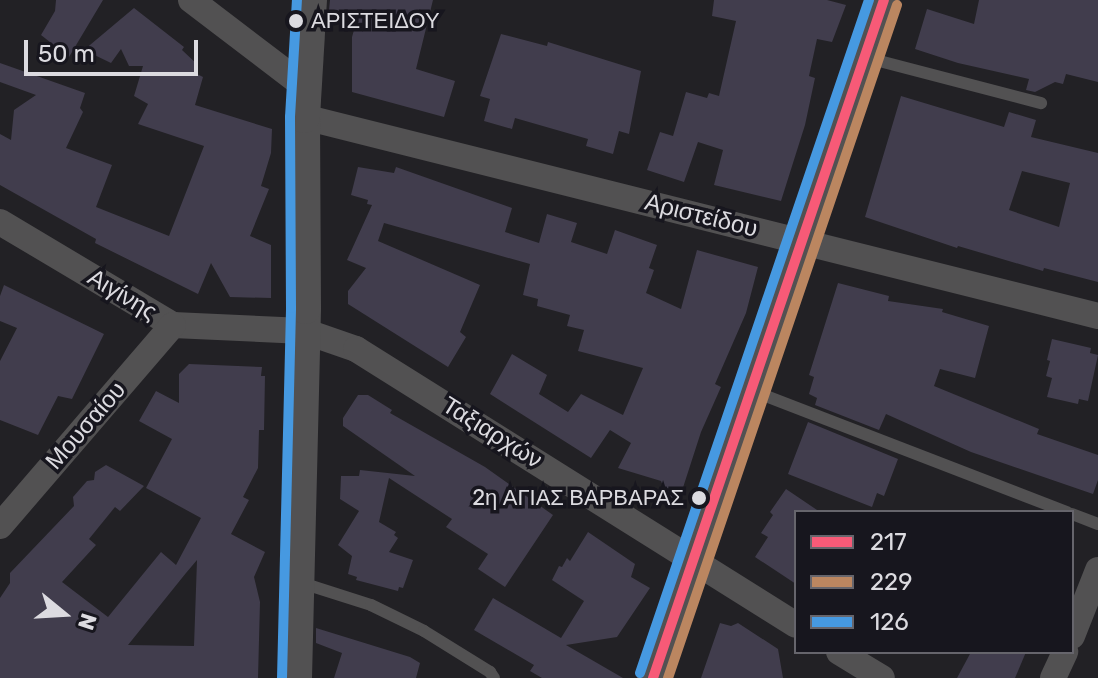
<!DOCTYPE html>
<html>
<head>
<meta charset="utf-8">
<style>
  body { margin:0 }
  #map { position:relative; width:1098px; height:678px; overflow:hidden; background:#222125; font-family:Rubik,sans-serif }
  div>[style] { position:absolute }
  .building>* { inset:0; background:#413d4d }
  .service>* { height:12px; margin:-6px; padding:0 6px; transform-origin:6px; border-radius:6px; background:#525152 }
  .minor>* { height:26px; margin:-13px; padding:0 13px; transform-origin:13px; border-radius:13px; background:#525152 }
  .tertiary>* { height:32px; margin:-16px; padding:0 16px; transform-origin:16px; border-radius:16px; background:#525152 }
  .bus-1>* { height:10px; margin:-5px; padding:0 5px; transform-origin:5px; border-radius:5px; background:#f75a77 }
  .bus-2>* { height:10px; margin:-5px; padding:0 5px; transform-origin:5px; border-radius:5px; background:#bb8660 }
  .bus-3>* { height:10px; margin:-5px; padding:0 5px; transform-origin:5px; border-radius:5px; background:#4699e1 }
  .dots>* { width:22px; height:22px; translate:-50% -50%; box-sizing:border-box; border:4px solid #17161e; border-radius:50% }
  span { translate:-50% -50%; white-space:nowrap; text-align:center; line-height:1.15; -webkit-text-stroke:7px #17161e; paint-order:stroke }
  .bus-label { font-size:22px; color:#dcdbe0 }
  .left { translate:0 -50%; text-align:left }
  .right { translate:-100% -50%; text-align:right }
  .street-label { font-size:24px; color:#dcdbe0 }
  .legend { position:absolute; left:794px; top:510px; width:280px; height:144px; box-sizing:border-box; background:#17161e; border:2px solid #66656c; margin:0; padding:10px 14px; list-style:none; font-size:24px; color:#dcdbe0 }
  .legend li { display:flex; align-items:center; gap:16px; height:40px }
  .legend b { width:40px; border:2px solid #66656c }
  .north { position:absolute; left:24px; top:574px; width:80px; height:80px; -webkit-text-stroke:6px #17161e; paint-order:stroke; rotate:108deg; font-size:22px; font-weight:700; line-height:32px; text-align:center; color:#dcdbe0 }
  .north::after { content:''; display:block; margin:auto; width:28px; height:36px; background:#dcdbe0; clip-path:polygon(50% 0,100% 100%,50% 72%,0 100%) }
  .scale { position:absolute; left:24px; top:40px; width:174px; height:36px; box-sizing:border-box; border:4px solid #dcdbe0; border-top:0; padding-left:10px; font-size:24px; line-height:28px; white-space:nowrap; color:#dcdbe0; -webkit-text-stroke:6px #17161e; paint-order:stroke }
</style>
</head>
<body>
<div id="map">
  <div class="building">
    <div style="clip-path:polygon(56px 0,103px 0,69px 57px,41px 35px,55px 11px)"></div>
    <div style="clip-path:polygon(330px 0,433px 0,416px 69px,455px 81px,444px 117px,352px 92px,352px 37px,358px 16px,329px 10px)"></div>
    <div style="clip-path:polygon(714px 0,827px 0,846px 5px,832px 42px,817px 39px,809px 76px,815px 78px,805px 125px,781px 201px,714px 185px,723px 150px,698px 142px,684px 182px,647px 170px,660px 132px,673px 136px,686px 92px,707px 98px,709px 93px,719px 96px,736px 21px,712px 16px)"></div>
    <div style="clip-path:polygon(979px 0,1098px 0,1098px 82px,1066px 74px,1063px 84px,1055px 82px,1035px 92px,1026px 90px,1029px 79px,958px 63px,915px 49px,927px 9px,974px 24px)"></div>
    <div style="clip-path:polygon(134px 8px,184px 47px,182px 50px,198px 65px,195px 73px,203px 77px,195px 105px,272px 129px,271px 153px,261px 186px,269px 189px,250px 236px,271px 245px,271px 298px,230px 297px,211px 263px,198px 294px,95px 243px,96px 239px,0 185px,0 134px,11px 140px,14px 110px,36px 95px,0 82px,0 63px,85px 93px,80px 108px,83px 112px,66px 148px,112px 165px,96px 207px,169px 236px,204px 146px,138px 124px,148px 104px,134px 96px,143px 66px,129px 66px,121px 49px,111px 63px,84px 50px)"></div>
    <div style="clip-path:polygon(501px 34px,547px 46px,548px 42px,641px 71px,629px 134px,619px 131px,613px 154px,586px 146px,588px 139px,515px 118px,512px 129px,484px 121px,490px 99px,480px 96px)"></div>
    <div style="clip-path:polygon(evenodd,901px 96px,1004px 127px,1009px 112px,1036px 120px,1031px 137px,1098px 153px,1098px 282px,1044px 268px,1043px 271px,958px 246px,957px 248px,865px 217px,901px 96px,1022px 171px,1070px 183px,1059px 227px,1009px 210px,1022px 171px)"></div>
    <div style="clip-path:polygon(358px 167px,394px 173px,396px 167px,512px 208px,505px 232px,539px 243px,547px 214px,577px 223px,571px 242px,607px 254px,615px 230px,657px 245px,649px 268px,654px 270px,646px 293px,681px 309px,697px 250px,758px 267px,746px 313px,715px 384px,721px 387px,701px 432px,679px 500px,667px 496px,661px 481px,618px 468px,631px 443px,610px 430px,591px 458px,490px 394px,512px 354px,547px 375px,539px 394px,568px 412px,581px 394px,623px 415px,643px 368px,578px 351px,584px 330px,567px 326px,570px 315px,537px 306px,538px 299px,523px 295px,530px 264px,384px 223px,378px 241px,480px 285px,460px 332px,466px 337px,448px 367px,348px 304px,348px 291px,366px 268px,347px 260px,372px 205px,367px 204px,368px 200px,351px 195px)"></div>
    <div style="clip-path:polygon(838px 283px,889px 296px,888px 301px,943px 309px,942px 312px,989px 326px,975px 378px,940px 369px,934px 386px,1039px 429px,1037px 434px,1098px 455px,1098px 480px,1093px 494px,971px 452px,886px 414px,879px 430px,815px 405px,817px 398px,809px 394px,814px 377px,809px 375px)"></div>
    <div style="clip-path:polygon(4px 285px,104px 334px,72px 399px,58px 396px,38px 435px,0 420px,0 361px,17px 328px,0 321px,0 296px)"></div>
    <div style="clip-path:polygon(1052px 339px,1091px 348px,1090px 353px,1098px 355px,1088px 401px,1079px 399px,1078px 404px,1047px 397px,1052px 378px,1046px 376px,1050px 361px,1047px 360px)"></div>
    <div style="clip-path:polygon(evenodd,189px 364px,262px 367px,261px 376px,265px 376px,264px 430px,259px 430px,258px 468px,243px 497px,249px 500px,231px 534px,265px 552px,254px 577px,260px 602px,258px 678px,0 678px,0 598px,10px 583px,10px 573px,74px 506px,73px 497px,87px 481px,94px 480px,95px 472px,106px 465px,144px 486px,120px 511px,115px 507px,89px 539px,96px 545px,62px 582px,108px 617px,161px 552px,176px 565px,201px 518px,146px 488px,172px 439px,139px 421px,156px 391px,179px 403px,179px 374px,189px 364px,197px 560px,194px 646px,128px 645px,186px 573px,197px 560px)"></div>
    <div style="clip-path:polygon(358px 395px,368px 395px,392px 410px,390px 413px,485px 467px,553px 515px,505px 587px,478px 569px,488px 554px,446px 527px,452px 519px,389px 478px,379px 522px,396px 532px,394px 535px,398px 538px,389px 552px,413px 560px,403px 588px,399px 587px,398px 591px,356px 580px,357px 577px,348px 574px,352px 556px,338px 545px,359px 511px,340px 499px,341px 476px,359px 476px,360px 470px,415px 476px,343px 426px,343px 418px)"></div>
    <div style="clip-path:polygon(808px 422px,898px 459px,884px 496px,877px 493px,872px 507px,788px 474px)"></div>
    <div style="clip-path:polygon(786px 489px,820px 512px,796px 512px,796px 584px,755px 557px,768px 537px,761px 533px,773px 515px,770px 512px)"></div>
    <div style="clip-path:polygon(588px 532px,635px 564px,631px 577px,650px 588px,617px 637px,566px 645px,623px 678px,542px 678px,530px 671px,534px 665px,474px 630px,493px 598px,561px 638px,584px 601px,552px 580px,559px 566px,562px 567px,567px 558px,570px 561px)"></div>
    <div style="clip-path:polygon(720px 623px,731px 626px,738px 623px,778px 649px,783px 678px,701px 678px)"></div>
    <div style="clip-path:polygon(316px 628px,410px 657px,420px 663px,416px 678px,334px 678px,342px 653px,316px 643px)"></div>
    <div style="clip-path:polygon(971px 652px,1026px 652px,1015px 678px,957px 678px)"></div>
  </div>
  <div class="service">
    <div style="left:864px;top:57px;width:183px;rotate:14.6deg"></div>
    <div style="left:753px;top:391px;width:337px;rotate:21.1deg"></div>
    <div style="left:1072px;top:514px;width:28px;rotate:21deg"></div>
    <div style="left:302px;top:583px;width:72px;rotate:17.7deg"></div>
    <div style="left:371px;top:605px;width:59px;rotate:26.1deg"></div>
    <div style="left:424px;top:631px;width:78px;rotate:31.8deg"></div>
    <div style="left:490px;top:672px;width:7px;rotate:56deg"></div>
  </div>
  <div class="minor">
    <div style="left:191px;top:0;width:143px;rotate:37.3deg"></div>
    <div style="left:304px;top:117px;width:819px;rotate:14.07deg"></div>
    <div style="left:0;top:222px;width:201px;rotate:30.8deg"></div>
    <div style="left:173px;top:325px;width:131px;rotate:2.6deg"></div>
    <div style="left:304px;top:331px;width:55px;rotate:19.1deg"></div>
    <div style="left:356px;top:349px;width:519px;rotate:32.1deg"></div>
    <div style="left:0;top:526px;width:265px;rotate:-49.3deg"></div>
    <div style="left:1072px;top:636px;width:71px;rotate:-68.5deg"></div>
    <div style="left:839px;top:652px;width:50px;rotate:31.2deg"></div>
    <div style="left:1053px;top:678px;width:29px;rotate:-65deg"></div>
  </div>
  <div class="tertiary">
    <div style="left:296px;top:678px;width:370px;rotate:-88.6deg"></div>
    <div style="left:305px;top:308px;width:191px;rotate:-90.3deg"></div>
    <div style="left:304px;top:117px;width:117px;rotate:-86.6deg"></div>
    <div style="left:653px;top:678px;width:716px;rotate:-71.19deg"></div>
  </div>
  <div class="bus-1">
    <div style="left:653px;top:678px;width:716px;rotate:-71.19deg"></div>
  </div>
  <div class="bus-2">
    <div style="left:668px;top:678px;width:711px;rotate:-71.21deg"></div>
  </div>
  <div class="bus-3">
    <div style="left:640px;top:673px;width:711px;rotate:-71.21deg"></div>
    <div style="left:282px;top:678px;width:370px;rotate:-88.6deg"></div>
    <div style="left:291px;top:308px;width:191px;rotate:-90.3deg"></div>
    <div style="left:290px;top:117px;width:117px;rotate:-86.6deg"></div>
  </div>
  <div class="dots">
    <div style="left:296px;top:21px;background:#dcdbe0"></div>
    <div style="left:699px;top:498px;background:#dcdbe0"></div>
  </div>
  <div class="bus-label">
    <span class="left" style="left:311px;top:21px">ΑΡΙΣΤΕΙΔΟΥ</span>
    <span class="right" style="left:684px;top:498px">2η ΑΓΙΑΣ ΒΑΡΒΑΡΑΣ</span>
  </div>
  <div class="street-label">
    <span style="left:701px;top:216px;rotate:14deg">Αριστείδου</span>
    <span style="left:122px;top:295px;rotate:31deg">Αιγίνης</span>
    <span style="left:86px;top:426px;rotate:-49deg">Μουσαίου</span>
    <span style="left:492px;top:433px;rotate:32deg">Ταξιαρχών</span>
  </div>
  <ul class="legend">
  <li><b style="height:10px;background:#f75a77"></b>217</li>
  <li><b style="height:10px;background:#bb8660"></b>229</li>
  <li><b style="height:10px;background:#4699e1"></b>126</li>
  </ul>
  <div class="north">N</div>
  <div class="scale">50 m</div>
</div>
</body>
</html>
